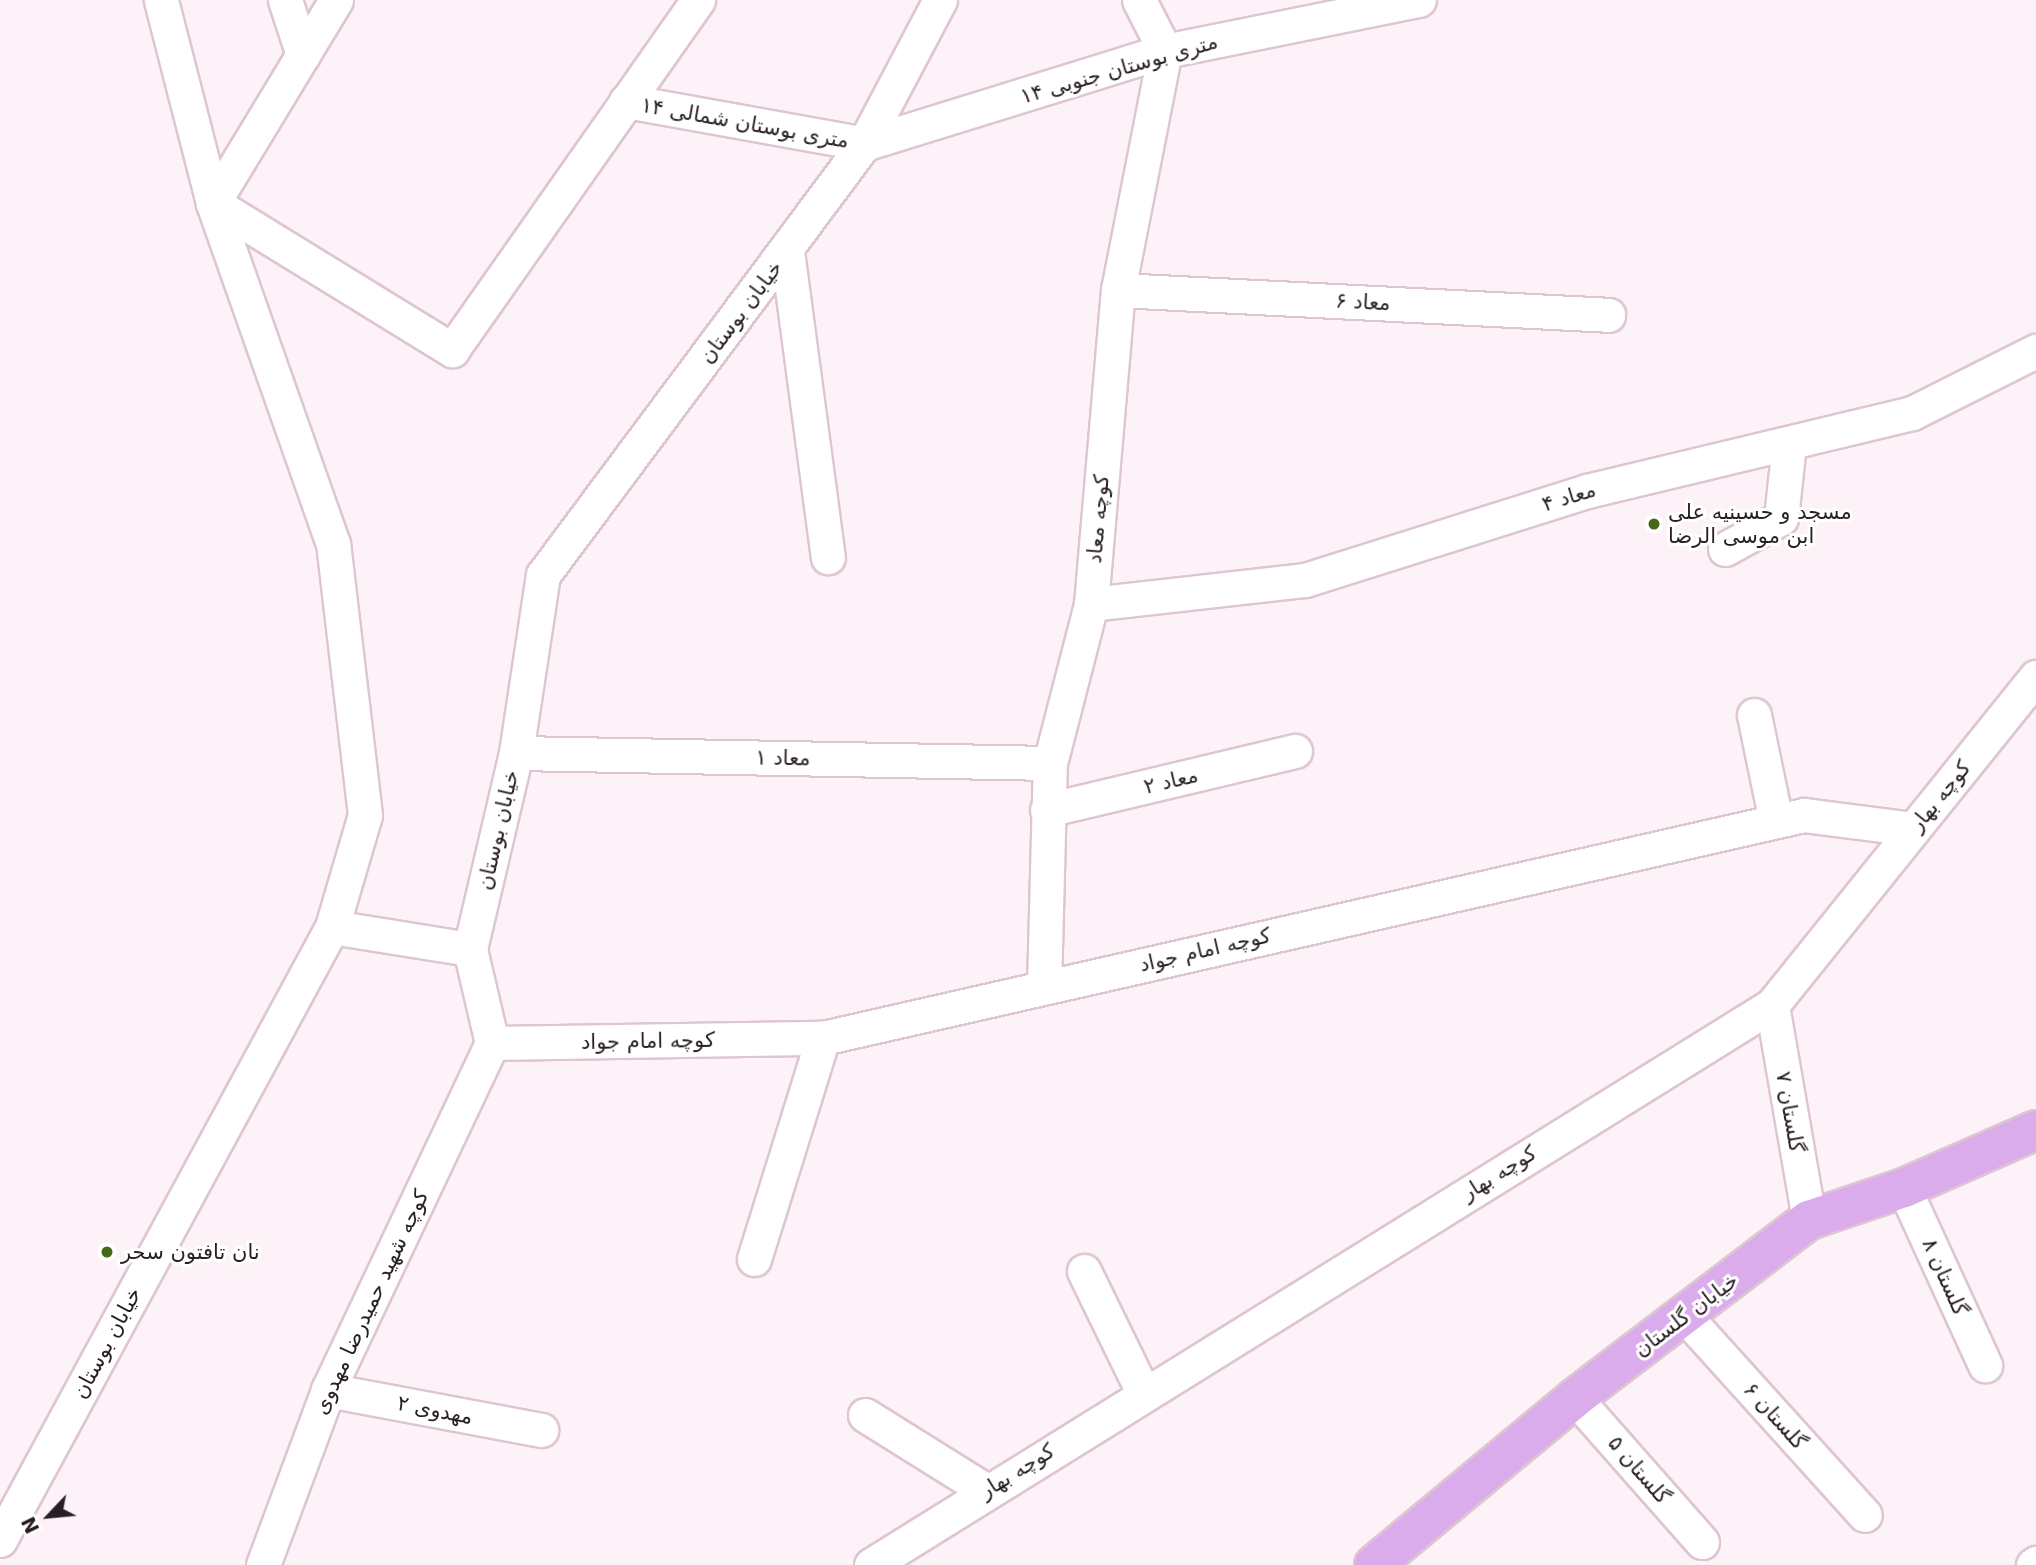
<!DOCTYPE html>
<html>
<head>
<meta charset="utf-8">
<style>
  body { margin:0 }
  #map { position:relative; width:2036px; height:1565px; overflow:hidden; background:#fdf2f8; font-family:"DejaVu Sans","Noto Naskh Arabic",sans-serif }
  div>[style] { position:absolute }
  .roads { filter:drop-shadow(2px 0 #dec5d2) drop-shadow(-2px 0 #dec5d2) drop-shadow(0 2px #dec5d2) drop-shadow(0 -2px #dec5d2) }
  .minor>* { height:33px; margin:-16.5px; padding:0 16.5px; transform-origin:16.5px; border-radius:16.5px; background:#fff }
  .major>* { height:38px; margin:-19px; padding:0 19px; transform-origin:19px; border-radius:19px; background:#daacec }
  .dots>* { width:19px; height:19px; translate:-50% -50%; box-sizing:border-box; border:4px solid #fff; border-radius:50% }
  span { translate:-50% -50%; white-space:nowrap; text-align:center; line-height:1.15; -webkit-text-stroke:6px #fff; paint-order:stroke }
  .street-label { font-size:21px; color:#281f24 }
  .poi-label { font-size:21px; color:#281f24 }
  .left { translate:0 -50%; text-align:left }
  .north { position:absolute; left:14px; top:1481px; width:70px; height:70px; -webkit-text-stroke:5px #fff; paint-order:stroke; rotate:244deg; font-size:19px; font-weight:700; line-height:28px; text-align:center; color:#281f24 }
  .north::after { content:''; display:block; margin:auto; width:24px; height:32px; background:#281f24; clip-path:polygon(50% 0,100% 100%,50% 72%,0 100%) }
</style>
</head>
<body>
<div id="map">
  <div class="roads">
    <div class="minor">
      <div style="left:285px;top:0;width:58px;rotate:71.9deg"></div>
      <div style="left:336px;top:0;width:237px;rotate:121.2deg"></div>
      <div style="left:213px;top:203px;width:281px;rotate:31.6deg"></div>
      <div style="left:452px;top:350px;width:428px;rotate:-54.9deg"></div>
      <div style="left:626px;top:101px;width:242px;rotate:10.2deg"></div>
      <div style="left:864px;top:144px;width:315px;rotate:-17.2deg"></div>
      <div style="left:1165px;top:51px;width:259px;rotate:-11.4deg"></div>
      <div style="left:787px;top:251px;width:309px;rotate:82.4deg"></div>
      <div style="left:1118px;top:290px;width:491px;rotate:2.9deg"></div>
      <div style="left:1725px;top:549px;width:64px;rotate:-29deg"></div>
      <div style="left:1781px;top:518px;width:75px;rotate:-83.9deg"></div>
      <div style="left:1091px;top:604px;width:215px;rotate:-6.4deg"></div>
      <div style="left:1305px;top:580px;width:296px;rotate:-17.5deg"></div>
      <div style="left:1587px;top:491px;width:334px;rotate:-13.5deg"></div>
      <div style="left:1912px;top:413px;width:139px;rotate:-26.6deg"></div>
      <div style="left:1754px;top:715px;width:108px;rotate:78.3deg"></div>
      <div style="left:516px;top:753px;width:534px;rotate:1.07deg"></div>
      <div style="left:1047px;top:810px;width:255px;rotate:-13.4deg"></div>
      <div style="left:332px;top:927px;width:140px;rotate:9.1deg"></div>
      <div style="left:1044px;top:987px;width:224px;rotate:-88.5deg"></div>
      <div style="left:1050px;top:763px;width:164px;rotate:-75.5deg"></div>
      <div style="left:1091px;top:604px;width:315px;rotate:-85.1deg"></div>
      <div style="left:1118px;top:290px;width:244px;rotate:-78.9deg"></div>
      <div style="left:1165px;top:51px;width:57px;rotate:-117deg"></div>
      <div style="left:1772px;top:1005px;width:218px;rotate:80.2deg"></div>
      <div style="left:492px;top:1043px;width:331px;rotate:-0.9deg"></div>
      <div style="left:823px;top:1038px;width:1006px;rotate:-12.81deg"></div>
      <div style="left:1804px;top:815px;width:110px;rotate:7.3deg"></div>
      <div style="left:492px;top:1043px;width:97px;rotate:-103.2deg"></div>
      <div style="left:470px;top:949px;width:201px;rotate:-76.8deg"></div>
      <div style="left:516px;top:753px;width:180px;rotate:-81.4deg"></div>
      <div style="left:543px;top:575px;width:537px;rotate:-53.32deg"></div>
      <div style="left:864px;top:144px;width:163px;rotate:-62.2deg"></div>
      <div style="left:1904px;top:1188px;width:195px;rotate:65.4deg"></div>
      <div style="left:754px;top:1259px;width:232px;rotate:-72.7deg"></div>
      <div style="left:1084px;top:1271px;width:135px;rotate:64deg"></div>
      <div style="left:1685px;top:1316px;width:268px;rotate:47.9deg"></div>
      <div style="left:328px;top:1390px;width:217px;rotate:10.6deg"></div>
      <div style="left:1575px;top:1398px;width:192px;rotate:48.6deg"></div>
      <div style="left:865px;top:1415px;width:142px;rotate:32deg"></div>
      <div style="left:0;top:1540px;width:697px;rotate:-61.56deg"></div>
      <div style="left:332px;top:927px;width:117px;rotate:-73.6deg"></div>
      <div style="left:365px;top:815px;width:273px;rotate:-96.7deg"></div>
      <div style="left:333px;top:544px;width:361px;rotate:-109.4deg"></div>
      <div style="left:213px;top:203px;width:210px;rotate:-104.4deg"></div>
      <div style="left:263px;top:1565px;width:187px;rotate:-69.6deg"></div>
      <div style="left:328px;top:1390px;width:384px;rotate:-64.7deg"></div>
      <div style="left:871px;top:1565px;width:1061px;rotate:-31.86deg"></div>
      <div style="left:1772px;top:1005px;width:421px;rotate:-51.2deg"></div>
      <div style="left:2033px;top:1565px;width:4px;rotate:-34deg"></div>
    </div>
    <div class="major">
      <div style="left:1374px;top:1565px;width:261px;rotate:-39.7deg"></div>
      <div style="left:1575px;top:1398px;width:294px;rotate:-37.3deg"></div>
      <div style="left:1809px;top:1220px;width:100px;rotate:-18.6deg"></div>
      <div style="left:1904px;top:1188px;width:144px;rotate:-23.7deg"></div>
    </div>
  </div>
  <div class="dots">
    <div style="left:1654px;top:524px;background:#48671b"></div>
    <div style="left:107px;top:1252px;background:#48671b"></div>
  </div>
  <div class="street-label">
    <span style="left:1119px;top:69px;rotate:-16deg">۱۴ متری بوستان جنوبی</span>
    <span style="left:745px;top:123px;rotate:10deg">۱۴ متری بوستان شمالی</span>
    <span style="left:1363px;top:302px;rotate:3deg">معاد ۶</span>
    <span style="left:741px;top:312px;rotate:-53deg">خیابان بوستان</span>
    <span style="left:1569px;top:497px;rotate:-17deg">معاد ۴</span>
    <span style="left:1098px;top:519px;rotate:-85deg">کوچه معاد</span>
    <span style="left:783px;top:758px;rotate:1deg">معاد ۱</span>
    <span style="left:1171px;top:781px;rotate:-13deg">معاد ۲</span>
    <span style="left:1940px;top:796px;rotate:-51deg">کوچه بهار</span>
    <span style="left:498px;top:830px;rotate:-77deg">خیابان بوستان</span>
    <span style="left:1205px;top:950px;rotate:-13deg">کوچه امام جواد</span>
    <span style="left:648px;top:1041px;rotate:-1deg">کوچه امام جواد</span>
    <span style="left:1790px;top:1112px;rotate:80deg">گلستان ۷</span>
    <span style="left:1499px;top:1173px;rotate:-32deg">کوچه بهار</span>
    <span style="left:1945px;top:1277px;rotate:66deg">گلستان ۸</span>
    <span style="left:371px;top:1302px;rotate:-65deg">کوچه شهید حمیدرضا مهدوی</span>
    <span style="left:1686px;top:1315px;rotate:-37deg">خیابان گلستان</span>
    <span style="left:107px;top:1343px;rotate:-62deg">خیابان بوستان</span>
    <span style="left:435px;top:1410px;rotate:11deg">مهدوی ۲</span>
    <span style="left:1775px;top:1416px;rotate:48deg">گلستان ۶</span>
    <span style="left:1639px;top:1470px;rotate:49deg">گلستان ۵</span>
    <span style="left:1017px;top:1471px;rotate:-32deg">کوچه بهار</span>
  </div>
  <div class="poi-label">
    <span class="left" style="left:1668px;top:524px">مسجد و حسینیه علی<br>ابن موسی الرضا</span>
    <span class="left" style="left:121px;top:1252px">نان تافتون سحر</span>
  </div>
  <div class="north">N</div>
</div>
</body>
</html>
